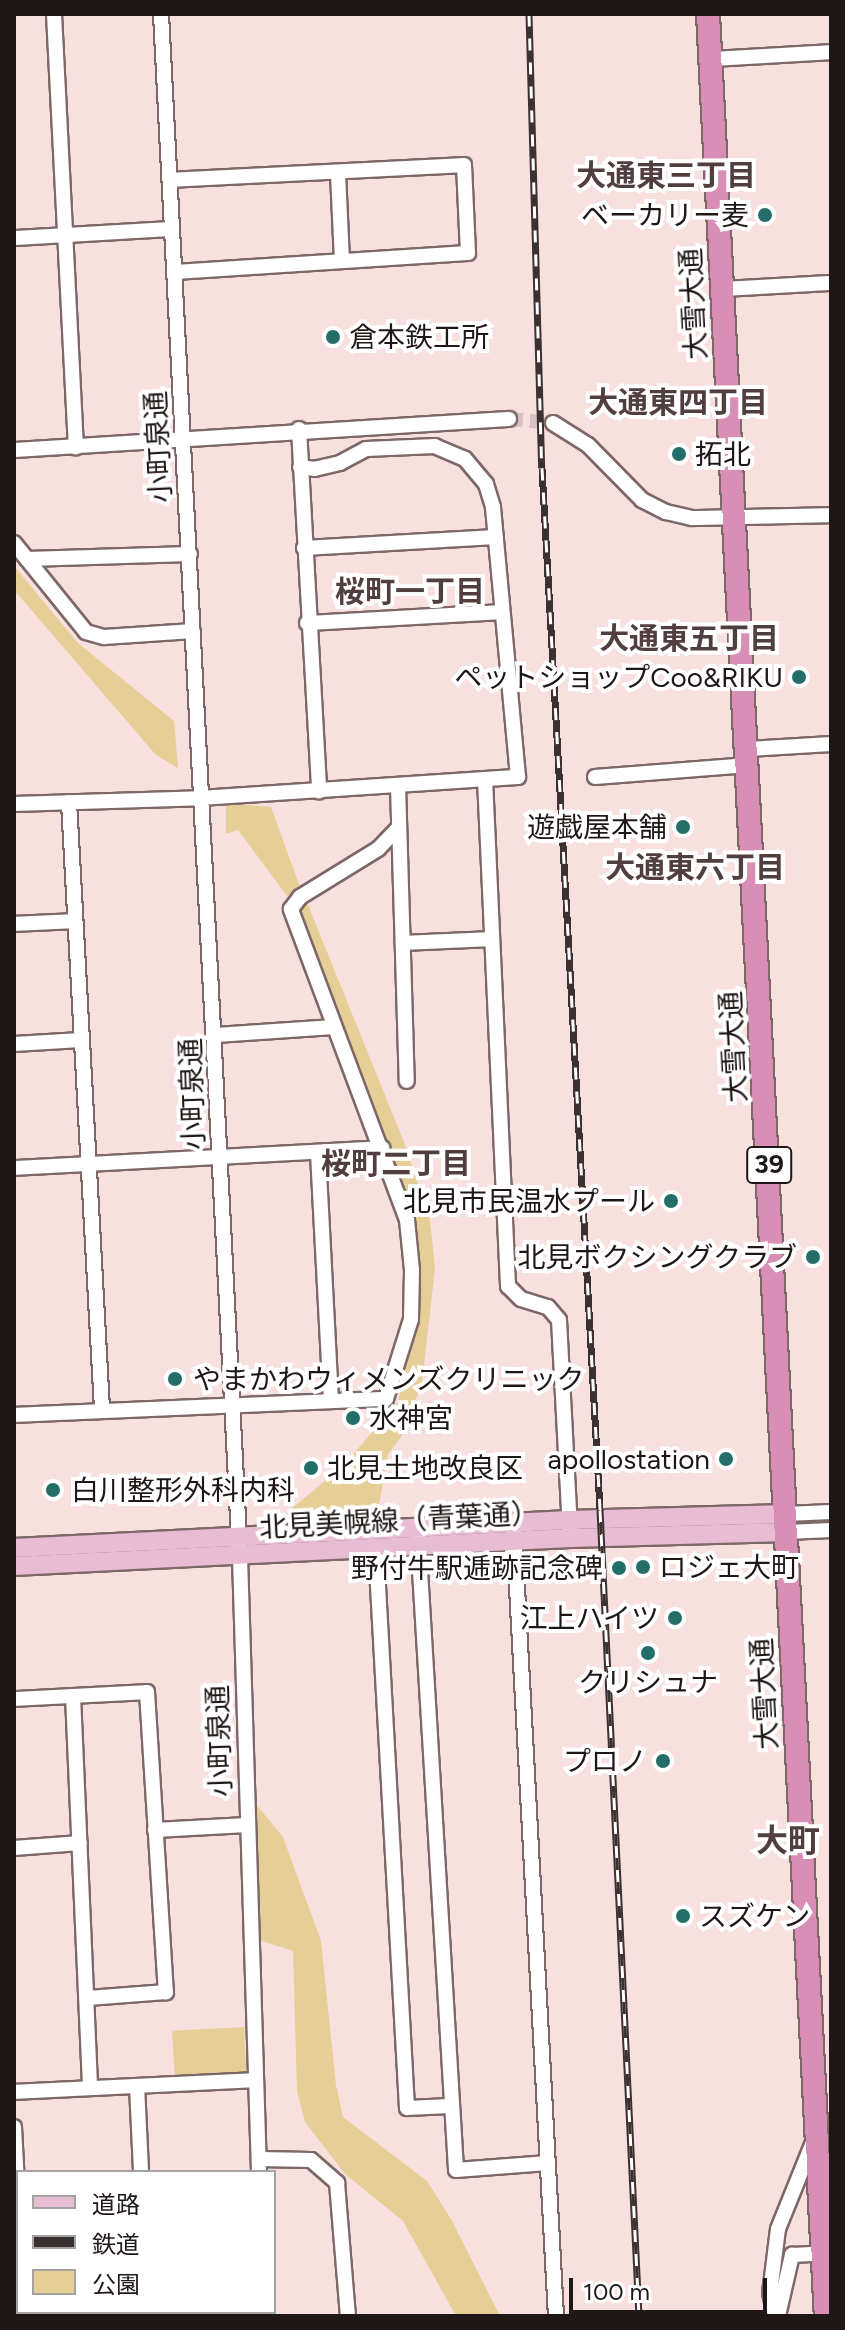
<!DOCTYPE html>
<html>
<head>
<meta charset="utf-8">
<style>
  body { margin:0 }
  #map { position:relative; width:845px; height:2330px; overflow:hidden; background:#f8e0df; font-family:Figtree,"Noto Sans JP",sans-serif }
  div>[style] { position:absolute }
  .green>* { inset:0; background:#e6cf96; transform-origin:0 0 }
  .minor-tunnel>* { height:14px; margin-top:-7px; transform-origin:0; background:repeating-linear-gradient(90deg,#d7c2c1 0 14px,transparent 0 21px) }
  .roads { filter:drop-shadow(2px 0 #7d6867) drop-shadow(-2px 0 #7d6867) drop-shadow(0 2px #7d6867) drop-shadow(0 -2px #7d6867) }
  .minor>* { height:14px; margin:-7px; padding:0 7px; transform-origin:7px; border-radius:7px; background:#fff }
  .major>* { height:18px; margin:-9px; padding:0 9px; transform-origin:9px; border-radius:9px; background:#e8bcd3 }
  .highway>* { height:22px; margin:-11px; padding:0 11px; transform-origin:11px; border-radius:11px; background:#d98fb5 }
  .rail>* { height:7px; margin-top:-3.5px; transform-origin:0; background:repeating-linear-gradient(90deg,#fff 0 12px,#3b3130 0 24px); box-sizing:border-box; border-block:2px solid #3b3130 }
  .dots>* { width:22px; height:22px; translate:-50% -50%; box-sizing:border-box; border:4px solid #fff; border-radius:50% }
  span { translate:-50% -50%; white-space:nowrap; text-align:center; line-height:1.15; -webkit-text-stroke:8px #fff; paint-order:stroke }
  .shield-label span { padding:2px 6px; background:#fff; border:2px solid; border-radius:6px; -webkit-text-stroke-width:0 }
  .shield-label { font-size:26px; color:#1f1716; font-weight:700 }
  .poi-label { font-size:28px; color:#1f1716 }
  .right { translate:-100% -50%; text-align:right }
  .left { translate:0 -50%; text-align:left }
  .street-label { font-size:28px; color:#1f1716 }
  .neighbourhood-label { font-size:30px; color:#513e3e; font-weight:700 }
  .quarter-label { font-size:32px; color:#513e3e; font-weight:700 }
  .frame { position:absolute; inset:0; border:16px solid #1f1716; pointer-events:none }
  .legend { position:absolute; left:16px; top:2170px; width:260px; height:144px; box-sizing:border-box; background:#fff; border:2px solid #a5a2a2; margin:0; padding:10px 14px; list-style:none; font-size:24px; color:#1f1716 }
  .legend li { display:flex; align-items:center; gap:16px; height:40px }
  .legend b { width:40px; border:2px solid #a5a2a2 }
  .scale { position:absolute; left:569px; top:2278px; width:198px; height:36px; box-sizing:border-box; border:4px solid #1f1716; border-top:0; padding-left:10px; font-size:24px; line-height:28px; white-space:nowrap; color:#1f1716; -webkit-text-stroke:6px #fff; paint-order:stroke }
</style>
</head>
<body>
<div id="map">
  <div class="green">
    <div style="clip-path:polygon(14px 566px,78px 643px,174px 721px,178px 768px,156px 755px,14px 590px)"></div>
    <div style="clip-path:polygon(226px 803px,271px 807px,300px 887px,287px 896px,238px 830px,226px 834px)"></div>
    <div style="clip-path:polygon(306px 900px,404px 1142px,430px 1220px,435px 1268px,422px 1383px,401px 1437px,388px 1454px,377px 1516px,273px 1524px,343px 1466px,398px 1402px,415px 1319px,418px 1270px,294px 909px)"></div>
    <div style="clip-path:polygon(251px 1798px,283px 1837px,321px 1941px,336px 2085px,343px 2117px,427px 2181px,451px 2219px,500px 2316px,456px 2316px,403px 2221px,345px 2174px,305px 2122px,297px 2091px,293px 1951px,259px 1940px)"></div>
    <div style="left:244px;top:2027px;width:45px;height:72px;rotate:87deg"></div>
  </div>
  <div class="minor-tunnel">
    <div style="left:509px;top:419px;width:44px;rotate:5.2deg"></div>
  </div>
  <div class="roads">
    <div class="minor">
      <div style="left:54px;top:14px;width:434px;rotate:87.1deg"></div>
      <div style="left:161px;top:14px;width:1545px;rotate:87.07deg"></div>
      <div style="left:240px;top:1557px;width:615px;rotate:88.23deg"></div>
      <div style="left:711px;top:59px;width:120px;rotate:-3.3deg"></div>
      <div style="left:338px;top:173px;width:88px;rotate:87.4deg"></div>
      <div style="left:170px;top:180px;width:294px;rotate:-2.9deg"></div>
      <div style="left:464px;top:165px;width:88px;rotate:87.4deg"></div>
      <div style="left:468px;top:253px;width:294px;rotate:176.3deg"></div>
      <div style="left:14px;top:238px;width:158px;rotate:-3.3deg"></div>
      <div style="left:722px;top:289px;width:109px;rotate:-3.2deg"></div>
      <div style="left:553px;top:423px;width:41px;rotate:32.2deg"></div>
      <div style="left:588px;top:445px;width:77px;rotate:45.5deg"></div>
      <div style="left:642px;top:500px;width:27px;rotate:27deg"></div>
      <div style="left:666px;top:512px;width:27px;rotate:13deg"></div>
      <div style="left:692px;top:518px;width:139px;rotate:-1.2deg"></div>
      <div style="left:299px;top:429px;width:363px;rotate:86.8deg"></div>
      <div style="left:14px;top:450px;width:496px;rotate:-3.6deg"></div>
      <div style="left:14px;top:543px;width:114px;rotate:51deg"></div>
      <div style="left:86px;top:632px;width:19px;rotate:16deg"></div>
      <div style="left:104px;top:637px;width:89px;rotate:-3.9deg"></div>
      <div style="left:304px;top:548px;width:192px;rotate:-3.3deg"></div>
      <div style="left:27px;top:559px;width:163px;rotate:-1.8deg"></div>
      <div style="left:307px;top:623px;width:194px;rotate:-3.2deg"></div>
      <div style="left:748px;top:749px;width:83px;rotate:-3.4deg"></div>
      <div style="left:595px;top:777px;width:154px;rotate:-4.5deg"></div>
      <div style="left:485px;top:779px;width:508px;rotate:87.4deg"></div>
      <div style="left:508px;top:1286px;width:18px;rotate:45deg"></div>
      <div style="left:521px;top:1299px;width:28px;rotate:17deg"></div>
      <div style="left:548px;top:1307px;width:17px;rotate:50deg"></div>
      <div style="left:559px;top:1320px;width:210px;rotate:87deg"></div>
      <div style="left:398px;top:786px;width:295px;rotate:88.3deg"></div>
      <div style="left:69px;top:802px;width:608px;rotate:86.89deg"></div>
      <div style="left:14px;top:804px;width:186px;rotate:-1.8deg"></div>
      <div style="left:200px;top:798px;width:319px;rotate:-3.8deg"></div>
      <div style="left:518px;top:777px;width:271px;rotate:-95.3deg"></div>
      <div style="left:493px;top:507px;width:24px;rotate:-107deg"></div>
      <div style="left:486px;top:484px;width:33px;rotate:-130deg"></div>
      <div style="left:465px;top:459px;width:33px;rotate:-157deg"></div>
      <div style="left:435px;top:446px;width:69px;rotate:177.5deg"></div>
      <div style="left:366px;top:449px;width:30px;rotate:152deg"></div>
      <div style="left:340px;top:463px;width:26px;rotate:167deg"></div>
      <div style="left:315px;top:469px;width:15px;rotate:-172deg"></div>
      <div style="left:14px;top:924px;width:61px;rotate:-2.8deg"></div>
      <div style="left:403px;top:943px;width:89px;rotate:-2.6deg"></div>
      <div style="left:216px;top:1035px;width:118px;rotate:-3.9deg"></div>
      <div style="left:14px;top:1044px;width:67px;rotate:-3.4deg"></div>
      <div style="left:318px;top:1153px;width:247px;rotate:87deg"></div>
      <div style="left:14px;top:1168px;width:369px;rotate:-3.1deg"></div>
      <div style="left:14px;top:1415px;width:372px;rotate:-2.5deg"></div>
      <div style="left:386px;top:1399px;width:84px;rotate:-72.6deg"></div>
      <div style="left:411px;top:1319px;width:49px;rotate:-88.8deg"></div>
      <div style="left:412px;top:1270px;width:50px;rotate:-95.7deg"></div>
      <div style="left:407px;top:1220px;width:332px;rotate:-110.5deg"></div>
      <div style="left:291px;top:909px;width:15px;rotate:-53deg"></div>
      <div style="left:300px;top:897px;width:92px;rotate:-31.6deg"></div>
      <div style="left:378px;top:849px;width:28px;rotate:-46deg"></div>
      <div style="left:786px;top:1514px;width:45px;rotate:-2.5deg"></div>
      <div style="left:514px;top:1531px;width:786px;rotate:86.94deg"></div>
      <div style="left:787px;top:1532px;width:44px;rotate:-2.6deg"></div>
      <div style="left:418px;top:1537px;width:634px;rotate:86.56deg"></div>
      <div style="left:456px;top:2170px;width:92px;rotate:-4.4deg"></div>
      <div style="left:376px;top:1550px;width:559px;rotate:86.82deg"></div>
      <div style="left:407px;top:2108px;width:43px;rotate:-2.7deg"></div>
      <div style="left:73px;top:1696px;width:391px;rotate:87.5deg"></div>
      <div style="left:14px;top:1699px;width:133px;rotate:-3deg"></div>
      <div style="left:147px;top:1692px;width:301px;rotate:86.4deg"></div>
      <div style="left:166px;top:1992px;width:78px;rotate:175.6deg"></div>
      <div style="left:155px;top:1830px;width:92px;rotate:-3.1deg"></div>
      <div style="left:14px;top:1848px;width:66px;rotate:-4.3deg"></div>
      <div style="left:137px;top:2086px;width:86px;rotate:87.3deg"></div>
      <div style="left:14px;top:2092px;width:242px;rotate:-2.8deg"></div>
      <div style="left:14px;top:2127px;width:77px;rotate:87deg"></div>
      <div style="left:259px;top:2159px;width:52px;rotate:1.1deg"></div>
      <div style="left:311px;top:2160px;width:35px;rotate:41deg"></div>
      <div style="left:337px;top:2183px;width:133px;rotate:85.3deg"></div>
      <div style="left:24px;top:2312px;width:4px;rotate:90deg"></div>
      <div style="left:147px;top:2312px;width:4px;rotate:90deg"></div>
      <div style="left:263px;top:2312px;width:4px;rotate:90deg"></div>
      <div style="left:775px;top:2316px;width:24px;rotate:-102deg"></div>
      <div style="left:770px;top:2293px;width:64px;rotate:-82.9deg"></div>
      <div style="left:778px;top:2229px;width:96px;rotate:-68deg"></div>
      <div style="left:778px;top:2316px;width:63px;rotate:-77.1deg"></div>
      <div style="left:792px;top:2255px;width:39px;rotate:-3deg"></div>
    </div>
    <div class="major">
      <div style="left:14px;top:1548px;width:556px;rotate:-2.89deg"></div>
      <div style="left:569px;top:1520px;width:217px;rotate:-1.6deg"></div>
      <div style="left:14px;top:1566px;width:557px;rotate:-2.88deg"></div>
      <div style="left:570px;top:1538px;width:217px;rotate:-1.6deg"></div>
    </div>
    <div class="highway">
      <div style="left:708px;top:14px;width:2305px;rotate:87.07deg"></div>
    </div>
  </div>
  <div class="rail">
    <div style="left:529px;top:14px;width:454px;rotate:88.4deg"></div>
    <div style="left:542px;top:468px;width:1044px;rotate:86.81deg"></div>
    <div style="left:600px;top:1510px;width:807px;rotate:87.23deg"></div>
  </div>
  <div class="dots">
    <div style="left:765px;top:215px;background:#246e6a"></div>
    <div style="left:333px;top:337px;background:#246e6a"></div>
    <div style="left:679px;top:454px;background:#246e6a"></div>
    <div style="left:799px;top:677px;background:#246e6a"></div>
    <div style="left:683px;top:827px;background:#246e6a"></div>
    <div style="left:671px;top:1201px;background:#246e6a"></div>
    <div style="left:813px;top:1257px;background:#246e6a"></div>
    <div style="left:175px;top:1379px;background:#246e6a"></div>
    <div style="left:353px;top:1418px;background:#246e6a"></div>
    <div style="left:726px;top:1459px;background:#246e6a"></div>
    <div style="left:311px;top:1468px;background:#246e6a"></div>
    <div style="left:53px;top:1490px;background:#246e6a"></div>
    <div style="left:643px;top:1567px;background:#246e6a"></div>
    <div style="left:619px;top:1568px;background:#246e6a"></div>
    <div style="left:675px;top:1618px;background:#246e6a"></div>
    <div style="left:648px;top:1653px;background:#246e6a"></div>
    <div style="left:663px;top:1761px;background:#246e6a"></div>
    <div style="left:683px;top:1916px;background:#246e6a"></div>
  </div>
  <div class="shield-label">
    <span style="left:769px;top:1165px">39</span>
  </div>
  <div class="poi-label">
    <span class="right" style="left:749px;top:215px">ベーカリー麦</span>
    <span class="left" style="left:349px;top:337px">倉本鉄工所</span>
    <span class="left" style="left:695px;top:454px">拓北</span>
    <span class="right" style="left:783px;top:677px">ペットショップCoo&amp;RIKU</span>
    <span class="right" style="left:667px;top:827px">遊戯屋本舗</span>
    <span class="right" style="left:655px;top:1201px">北見市民温水プール</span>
    <span class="right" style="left:797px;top:1257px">北見ボクシングクラブ</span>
    <span class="left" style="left:193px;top:1379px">やまかわウィメンズクリニック</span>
    <span class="left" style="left:369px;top:1418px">水神宮</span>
    <span class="right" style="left:710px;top:1459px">apollostation</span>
    <span class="left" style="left:327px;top:1468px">北見土地改良区</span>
    <span class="left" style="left:71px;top:1490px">白川整形外科内科</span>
    <span class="left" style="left:659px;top:1567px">ロジェ大町</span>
    <span class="right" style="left:603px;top:1568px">野付牛駅逓跡記念碑</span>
    <span class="right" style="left:659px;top:1618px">江上ハイツ</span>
    <span style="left:648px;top:1682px">クリシュナ</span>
    <span class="right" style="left:647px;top:1761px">プロノ</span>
    <span class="left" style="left:699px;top:1916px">スズケン</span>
  </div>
  <div class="street-label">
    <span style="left:693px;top:304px;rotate:-93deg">大雪大通</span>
    <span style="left:158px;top:447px;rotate:-93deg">小町泉通</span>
    <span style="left:733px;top:1047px;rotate:-93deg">大雪大通</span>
    <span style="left:192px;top:1094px;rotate:-92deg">小町泉通</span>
    <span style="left:399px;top:1520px;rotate:-3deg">北見美幌線（青葉通）</span>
    <span style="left:764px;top:1694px;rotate:-93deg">大雪大通</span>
    <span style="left:219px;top:1741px;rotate:-92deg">小町泉通</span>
  </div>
  <div class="neighbourhood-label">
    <span style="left:666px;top:176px">大通東三丁目</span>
    <span style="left:678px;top:403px">大通東四丁目</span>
    <span style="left:410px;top:592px">桜町一丁目</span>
    <span style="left:689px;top:639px">大通東五丁目</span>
    <span style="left:695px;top:868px">大通東六丁目</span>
    <span style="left:396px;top:1164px">桜町二丁目</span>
  </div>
  <div class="quarter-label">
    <span style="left:788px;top:1841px">大町</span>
  </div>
  <div class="frame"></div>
  <ul class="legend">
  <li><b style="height:10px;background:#e8bcd3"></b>道路</li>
  <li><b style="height:10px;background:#3b3130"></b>鉄道</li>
  <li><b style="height:22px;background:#e6cf96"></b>公園</li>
  </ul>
  <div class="scale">100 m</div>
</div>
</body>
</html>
